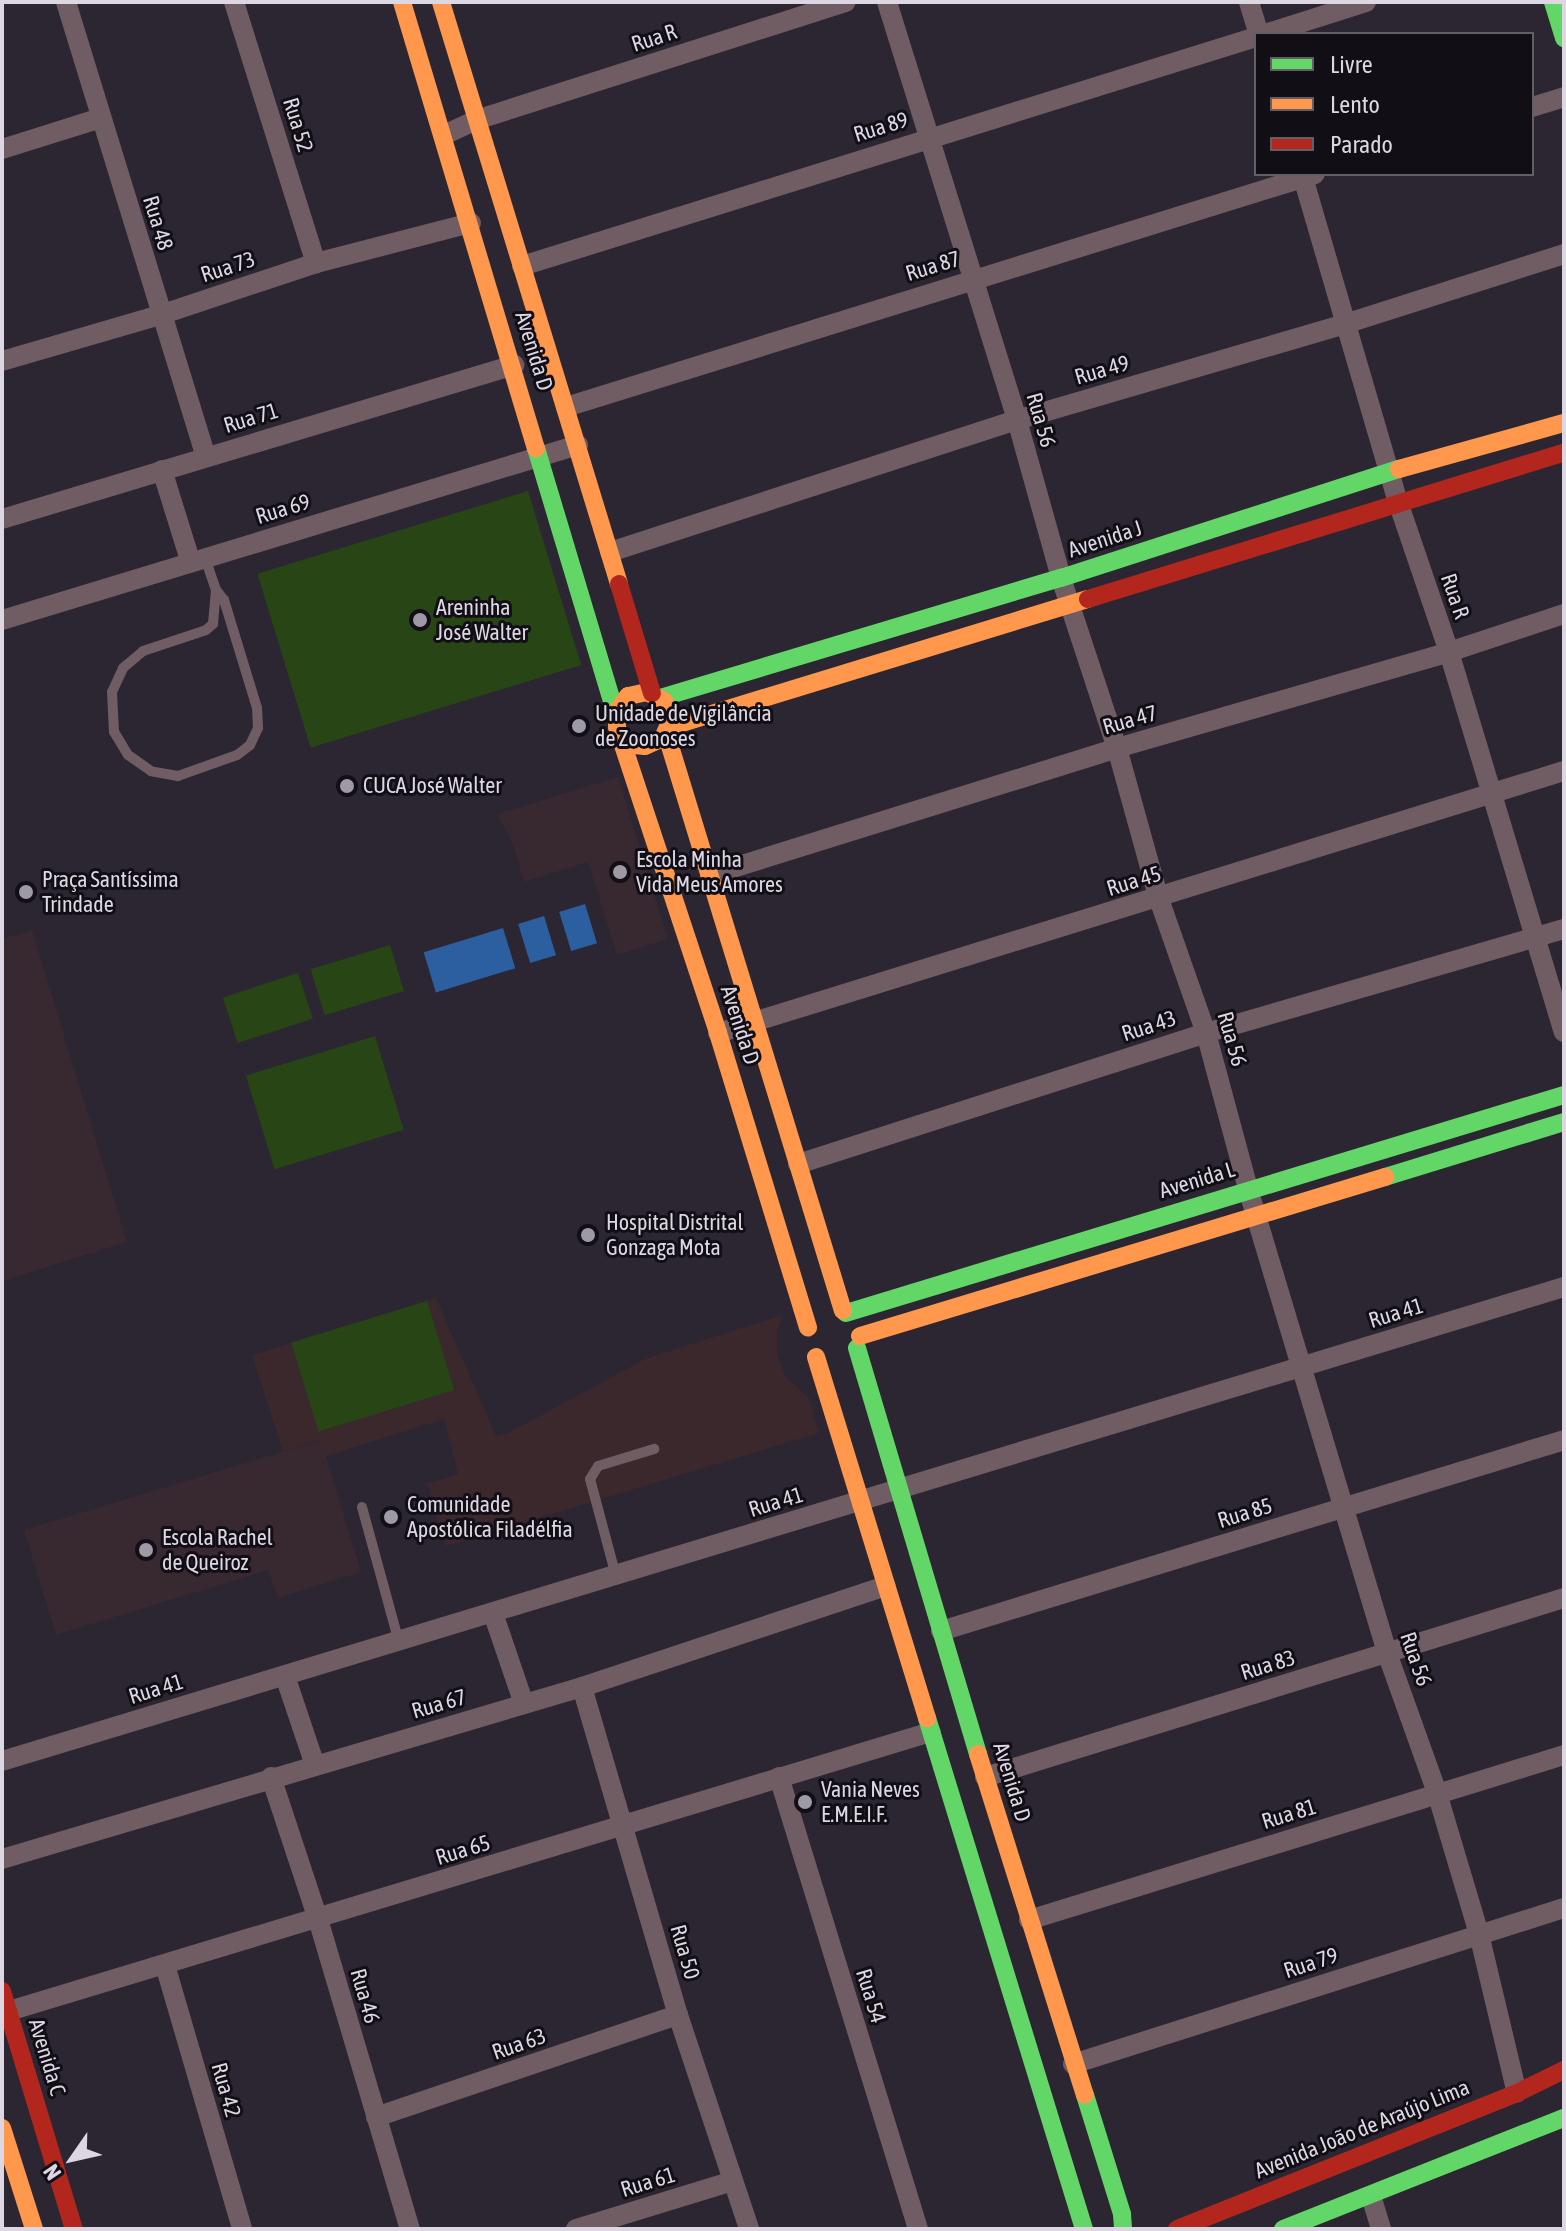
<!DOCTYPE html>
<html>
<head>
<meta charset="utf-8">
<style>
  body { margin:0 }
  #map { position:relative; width:1566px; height:2231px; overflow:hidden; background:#2b2631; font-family:"Asap Condensed",sans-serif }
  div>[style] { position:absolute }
  .commercial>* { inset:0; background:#3a282d }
  .education>* { inset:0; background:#382830 }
  .green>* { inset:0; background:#284516; transform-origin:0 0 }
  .water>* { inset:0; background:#2c5f9f; transform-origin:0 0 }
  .lane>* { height:10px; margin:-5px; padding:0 5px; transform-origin:5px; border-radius:5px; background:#705d63 }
  .street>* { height:20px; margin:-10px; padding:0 10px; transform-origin:10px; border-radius:10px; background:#705d63 }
  .fast>* { height:18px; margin:-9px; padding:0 9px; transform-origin:9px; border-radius:9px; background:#63d668 }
  .slow>* { height:18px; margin:-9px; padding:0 9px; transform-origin:9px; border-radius:9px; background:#ff974d }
  .jam>* { height:18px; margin:-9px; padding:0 9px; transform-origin:9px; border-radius:9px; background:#b3261e }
  .dots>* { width:22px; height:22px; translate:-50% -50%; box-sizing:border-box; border:4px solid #120e16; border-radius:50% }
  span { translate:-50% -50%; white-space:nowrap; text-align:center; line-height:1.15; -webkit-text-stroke:6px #120e16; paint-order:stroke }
  .street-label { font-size:22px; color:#ddd7e3 }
  .poi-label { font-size:22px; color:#ddd7e3 }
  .left { translate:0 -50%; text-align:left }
  .frame { position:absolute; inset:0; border:4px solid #ddd7e3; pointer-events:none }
  .legend { position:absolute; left:1254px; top:32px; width:280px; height:144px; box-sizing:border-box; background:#120e16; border:2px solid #635e68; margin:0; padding:10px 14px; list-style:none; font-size:24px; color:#ddd7e3 }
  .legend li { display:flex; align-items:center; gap:16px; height:40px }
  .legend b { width:40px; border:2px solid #635e68 }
  .north { position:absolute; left:32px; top:2119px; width:80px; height:80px; -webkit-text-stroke:6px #120e16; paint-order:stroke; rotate:236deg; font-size:22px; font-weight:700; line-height:32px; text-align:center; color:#ddd7e3 }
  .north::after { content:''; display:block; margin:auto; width:28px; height:36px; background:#ddd7e3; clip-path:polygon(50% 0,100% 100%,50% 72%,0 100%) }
</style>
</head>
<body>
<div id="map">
  <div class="commercial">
    <div style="clip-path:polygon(436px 1298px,496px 1436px,508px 1433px,645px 1359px,782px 1315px,777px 1333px,777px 1355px,786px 1377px,809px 1398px,819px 1433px,446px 1546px,427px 1484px,458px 1474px,444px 1419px,326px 1456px,320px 1440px,283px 1451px,252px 1355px)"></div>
  </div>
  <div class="education">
    <div style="clip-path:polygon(618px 777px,668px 939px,617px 955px,588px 862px,524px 882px,513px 844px,497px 814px)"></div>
    <div style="clip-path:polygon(32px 930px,127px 1242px,2px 1281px,2px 939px)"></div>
    <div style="clip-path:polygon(321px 1440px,361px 1572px,278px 1598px,268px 1570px,56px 1635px,24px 1530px)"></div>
  </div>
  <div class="green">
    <div style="left:528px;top:491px;width:182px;height:283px;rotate:73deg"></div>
    <div style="left:390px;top:945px;width:48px;height:83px;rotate:73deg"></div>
    <div style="left:298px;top:973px;width:48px;height:79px;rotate:72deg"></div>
    <div style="left:375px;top:1036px;width:98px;height:135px;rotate:73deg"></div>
    <div style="left:427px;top:1301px;width:93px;height:142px;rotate:73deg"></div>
  </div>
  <div class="water">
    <div style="left:585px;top:904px;width:41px;height:27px;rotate:73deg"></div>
    <div style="left:544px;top:916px;width:41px;height:27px;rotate:73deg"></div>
    <div style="left:503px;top:928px;width:42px;height:83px;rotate:73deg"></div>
  </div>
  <div class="lane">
    <div style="left:205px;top:558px;width:34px;rotate:71deg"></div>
    <div style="left:216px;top:590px;width:13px;rotate:51deg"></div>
    <div style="left:224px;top:600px;width:113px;rotate:73deg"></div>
    <div style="left:257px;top:708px;width:20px;rotate:87deg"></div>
    <div style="left:258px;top:728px;width:19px;rotate:115deg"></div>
    <div style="left:250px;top:745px;width:16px;rotate:142deg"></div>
    <div style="left:237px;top:755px;width:63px;rotate:160.4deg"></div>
    <div style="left:178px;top:776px;width:27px;rotate:-170deg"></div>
    <div style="left:151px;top:771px;width:28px;rotate:-145deg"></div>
    <div style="left:128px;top:755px;width:27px;rotate:-121deg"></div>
    <div style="left:114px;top:732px;width:40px;rotate:-92.9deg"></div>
    <div style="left:112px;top:692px;width:26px;rotate:-65deg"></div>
    <div style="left:123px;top:668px;width:26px;rotate:-40deg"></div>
    <div style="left:143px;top:651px;width:66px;rotate:-18.4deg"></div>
    <div style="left:206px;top:630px;width:9px;rotate:-41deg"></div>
    <div style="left:213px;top:624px;width:34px;rotate:-85deg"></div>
    <div style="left:362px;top:1507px;width:140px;rotate:74.7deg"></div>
    <div style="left:616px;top:1576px;width:100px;rotate:-105deg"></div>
    <div style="left:590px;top:1479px;width:15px;rotate:-58deg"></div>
    <div style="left:598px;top:1466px;width:59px;rotate:-16.9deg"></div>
  </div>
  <div class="street">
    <div style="left:66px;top:2px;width:476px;rotate:72.9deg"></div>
    <div style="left:234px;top:2px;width:274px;rotate:72.6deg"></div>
    <div style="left:887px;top:2px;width:438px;rotate:72.7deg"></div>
    <div style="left:1017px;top:420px;width:164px;rotate:74.4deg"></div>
    <div style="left:1061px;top:578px;width:179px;rotate:71.8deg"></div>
    <div style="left:1117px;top:748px;width:157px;rotate:74.5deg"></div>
    <div style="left:1159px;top:899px;width:142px;rotate:70.7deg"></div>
    <div style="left:1206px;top:1033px;width:162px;rotate:74.9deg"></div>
    <div style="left:1248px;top:1189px;width:484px;rotate:73.3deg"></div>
    <div style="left:1387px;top:1653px;width:149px;rotate:70.3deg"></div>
    <div style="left:1437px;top:1793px;width:147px;rotate:73.4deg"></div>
    <div style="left:1479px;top:1934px;width:163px;rotate:76.6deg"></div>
    <div style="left:1249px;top:2px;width:34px;rotate:73deg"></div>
    <div style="left:1265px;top:34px;width:106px;rotate:-17.6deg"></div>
    <div style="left:1532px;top:107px;width:34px;rotate:-17deg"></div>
    <div style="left:444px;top:135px;width:35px;rotate:-25deg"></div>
    <div style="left:476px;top:120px;width:388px;rotate:-17.7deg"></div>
    <div style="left:2px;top:149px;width:104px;rotate:-17.4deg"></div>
    <div style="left:1302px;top:174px;width:342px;rotate:73.7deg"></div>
    <div style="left:1398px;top:502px;width:158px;rotate:71.2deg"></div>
    <div style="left:1449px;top:652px;width:397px;rotate:73.2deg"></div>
    <div style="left:522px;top:266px;width:769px;rotate:-17.33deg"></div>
    <div style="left:2px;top:361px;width:165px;rotate:-16.2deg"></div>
    <div style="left:160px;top:315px;width:164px;rotate:-18.4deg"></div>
    <div style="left:316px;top:263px;width:160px;rotate:-14.5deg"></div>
    <div style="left:566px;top:407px;width:784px;rotate:-17.28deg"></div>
    <div style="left:162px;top:470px;width:97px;rotate:72.7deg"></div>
    <div style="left:2px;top:519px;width:535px;rotate:-16.74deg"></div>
    <div style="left:610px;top:552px;width:428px;rotate:-18deg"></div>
    <div style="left:1017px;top:420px;width:345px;rotate:-16.3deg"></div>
    <div style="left:1348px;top:323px;width:227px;rotate:-17.7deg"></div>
    <div style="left:2px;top:620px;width:602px;rotate:-16.9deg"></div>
    <div style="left:710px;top:875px;width:426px;rotate:-17.3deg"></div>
    <div style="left:1117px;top:748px;width:346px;rotate:-16.1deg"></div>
    <div style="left:1449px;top:652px;width:121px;rotate:-18.3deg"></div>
    <div style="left:718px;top:1033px;width:886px;rotate:-17.21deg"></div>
    <div style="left:798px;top:1164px;width:429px;rotate:-17.8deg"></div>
    <div style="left:1206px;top:1033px;width:373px;rotate:-16.2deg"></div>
    <div style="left:493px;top:1613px;width:96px;rotate:71.2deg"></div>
    <div style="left:941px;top:1631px;width:652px;rotate:-17.04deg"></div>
    <div style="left:285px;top:1676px;width:94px;rotate:71.4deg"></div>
    <div style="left:582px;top:1687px;width:342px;rotate:73.7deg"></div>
    <div style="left:678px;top:2015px;width:225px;rotate:71.6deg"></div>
    <div style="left:2px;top:1761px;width:1632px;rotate:-16.88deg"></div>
    <div style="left:271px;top:1777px;width:150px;rotate:71.7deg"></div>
    <div style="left:318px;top:1919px;width:323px;rotate:73.5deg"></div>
    <div style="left:779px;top:1777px;width:473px;rotate:72.9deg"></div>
    <div style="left:985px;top:1777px;width:606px;rotate:-17.18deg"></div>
    <div style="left:2px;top:1859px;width:605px;rotate:-16.52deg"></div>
    <div style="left:582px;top:1687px;width:320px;rotate:-18.4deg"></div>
    <div style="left:1029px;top:1920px;width:560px;rotate:-17.14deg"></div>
    <div style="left:165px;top:1965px;width:275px;rotate:73.7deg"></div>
    <div style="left:9px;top:2011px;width:963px;rotate:-16.84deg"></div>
    <div style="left:1073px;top:2064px;width:515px;rotate:-17.63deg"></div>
    <div style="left:376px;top:2117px;width:319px;rotate:-18.7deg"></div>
    <div style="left:1371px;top:2196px;width:34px;rotate:73deg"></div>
    <div style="left:576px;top:2229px;width:164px;rotate:-17deg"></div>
  </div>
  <div class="fast">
    <div style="left:1553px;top:2px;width:38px;rotate:73deg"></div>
    <div style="left:536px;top:448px;width:278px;rotate:73.3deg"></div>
    <div style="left:660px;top:698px;width:419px;rotate:-16.7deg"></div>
    <div style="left:1061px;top:578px;width:355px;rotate:-17.9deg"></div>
    <div style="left:1385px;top:1177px;width:187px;rotate:-17.1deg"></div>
    <div style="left:846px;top:1313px;width:750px;rotate:-16.89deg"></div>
    <div style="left:857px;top:1348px;width:424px;rotate:73.4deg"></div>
    <div style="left:927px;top:1718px;width:535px;rotate:72.92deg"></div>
    <div style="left:1085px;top:2095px;width:125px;rotate:72.7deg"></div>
    <div style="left:1122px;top:2214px;width:15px;rotate:86deg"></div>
    <div style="left:1283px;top:2229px;width:302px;rotate:-21.6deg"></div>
  </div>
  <div class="slow">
    <div style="left:402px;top:2px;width:466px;rotate:73.3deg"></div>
    <div style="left:441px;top:2px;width:609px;rotate:72.99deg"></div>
    <div style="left:1399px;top:469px;width:171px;rotate:-15.6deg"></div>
    <div style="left:669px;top:727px;width:438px;rotate:-17deg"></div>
    <div style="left:666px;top:733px;width:604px;rotate:72.97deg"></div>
    <div style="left:623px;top:737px;width:14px;rotate:36deg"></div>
    <div style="left:634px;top:745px;width:11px;rotate:5deg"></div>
    <div style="left:645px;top:746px;width:20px;rotate:-24deg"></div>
    <div style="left:663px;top:738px;width:20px;rotate:-66deg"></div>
    <div style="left:671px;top:720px;width:20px;rotate:-110deg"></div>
    <div style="left:664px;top:701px;width:19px;rotate:-152deg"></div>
    <div style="left:647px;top:692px;width:19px;rotate:168deg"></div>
    <div style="left:628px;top:696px;width:19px;rotate:126deg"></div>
    <div style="left:617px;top:711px;width:16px;rotate:90deg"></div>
    <div style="left:617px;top:727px;width:322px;rotate:71.7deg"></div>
    <div style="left:718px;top:1033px;width:308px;rotate:73deg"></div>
    <div style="left:860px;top:1336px;width:549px;rotate:-16.85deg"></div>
    <div style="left:816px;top:1357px;width:378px;rotate:72.9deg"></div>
    <div style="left:978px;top:1754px;width:357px;rotate:72.6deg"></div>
    <div style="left:2px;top:2128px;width:106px;rotate:72.4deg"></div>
  </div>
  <div class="jam">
    <div style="left:619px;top:584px;width:114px;rotate:73.2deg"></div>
    <div style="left:1088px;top:599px;width:498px;rotate:-17.1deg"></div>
    <div style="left:2px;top:1991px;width:249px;rotate:73.2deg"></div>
    <div style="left:1177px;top:2229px;width:366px;rotate:-21.8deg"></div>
    <div style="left:1517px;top:2093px;width:52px;rotate:-26.1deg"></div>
  </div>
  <div class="dots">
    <div style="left:420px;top:620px;background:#9f99a5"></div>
    <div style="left:579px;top:726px;background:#9f99a5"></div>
    <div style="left:347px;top:786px;background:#9f99a5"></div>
    <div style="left:620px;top:872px;background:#9f99a5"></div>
    <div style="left:26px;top:892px;background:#9f99a5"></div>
    <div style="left:588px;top:1235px;background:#9f99a5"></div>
    <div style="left:391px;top:1517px;background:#9f99a5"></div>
    <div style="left:146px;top:1550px;background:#9f99a5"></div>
    <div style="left:805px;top:1802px;background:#9f99a5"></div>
  </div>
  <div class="street-label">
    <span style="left:654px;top:38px;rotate:-18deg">Rua R</span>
    <span style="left:298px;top:125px;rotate:73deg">Rua 52</span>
    <span style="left:881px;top:127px;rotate:-17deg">Rua 89</span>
    <span style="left:158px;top:223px;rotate:73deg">Rua 48</span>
    <span style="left:933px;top:266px;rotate:-17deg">Rua 87</span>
    <span style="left:228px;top:267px;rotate:-18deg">Rua 73</span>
    <span style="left:534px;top:351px;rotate:73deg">Avenida D</span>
    <span style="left:1102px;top:370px;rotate:-16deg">Rua 49</span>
    <span style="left:251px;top:418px;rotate:-17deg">Rua 71</span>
    <span style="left:1041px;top:420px;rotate:74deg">Rua 56</span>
    <span style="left:283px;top:509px;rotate:-17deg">Rua 69</span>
    <span style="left:1105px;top:539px;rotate:-18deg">Avenida J</span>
    <span style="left:1455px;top:596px;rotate:71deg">Rua R</span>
    <span style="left:1130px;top:720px;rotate:-16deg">Rua 47</span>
    <span style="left:1134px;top:881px;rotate:-17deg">Rua 45</span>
    <span style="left:740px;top:1025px;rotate:72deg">Avenida D</span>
    <span style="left:1149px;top:1026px;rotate:-18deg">Rua 43</span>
    <span style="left:1232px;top:1039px;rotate:74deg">Rua 56</span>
    <span style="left:1197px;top:1180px;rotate:-17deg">Avenida L</span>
    <span style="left:1396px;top:1313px;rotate:-17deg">Rua 41</span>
    <span style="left:776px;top:1502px;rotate:-17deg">Rua 41</span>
    <span style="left:1245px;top:1513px;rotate:-17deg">Rua 85</span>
    <span style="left:1416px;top:1659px;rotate:71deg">Rua 56</span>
    <span style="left:1268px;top:1665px;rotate:-17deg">Rua 83</span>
    <span style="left:156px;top:1689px;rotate:-17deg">Rua 41</span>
    <span style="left:439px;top:1704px;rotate:-16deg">Rua 67</span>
    <span style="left:1012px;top:1782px;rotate:73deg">Avenida D</span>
    <span style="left:1289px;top:1814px;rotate:-17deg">Rua 81</span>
    <span style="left:463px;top:1850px;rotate:-17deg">Rua 65</span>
    <span style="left:685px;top:1952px;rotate:74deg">Rua 50</span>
    <span style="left:1311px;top:1963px;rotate:-18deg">Rua 79</span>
    <span style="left:365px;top:1996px;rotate:74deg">Rua 46</span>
    <span style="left:871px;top:1996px;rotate:73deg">Rua 54</span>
    <span style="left:519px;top:2044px;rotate:-19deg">Rua 63</span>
    <span style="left:47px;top:2057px;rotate:73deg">Avenida C</span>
    <span style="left:226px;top:2090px;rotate:74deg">Rua 42</span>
    <span style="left:1362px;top:2129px;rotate:-22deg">Avenida João de Araújo Lima</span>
    <span style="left:648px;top:2182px;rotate:-17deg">Rua 61</span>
  </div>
  <div class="poi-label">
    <span class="left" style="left:436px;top:620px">Areninha<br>José Walter</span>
    <span class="left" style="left:595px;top:726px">Unidade de Vigilância<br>de Zoonoses</span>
    <span class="left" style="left:363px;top:786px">CUCA José Walter</span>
    <span class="left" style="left:636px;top:872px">Escola Minha<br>Vida Meus Amores</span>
    <span class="left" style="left:42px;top:892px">Praça Santíssima<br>Trindade</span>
    <span class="left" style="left:606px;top:1235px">Hospital Distrital<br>Gonzaga Mota</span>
    <span class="left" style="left:407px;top:1517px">Comunidade<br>Apostólica Filadélfia</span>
    <span class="left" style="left:162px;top:1550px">Escola Rachel<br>de Queiroz</span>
    <span class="left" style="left:821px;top:1802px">Vania Neves<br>E.M.E.I.F.</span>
  </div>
  <div class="frame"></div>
  <ul class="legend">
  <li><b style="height:10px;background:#63d668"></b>Livre</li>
  <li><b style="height:10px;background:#ff974d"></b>Lento</li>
  <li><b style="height:10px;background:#b3261e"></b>Parado</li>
  </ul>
  <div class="north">N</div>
</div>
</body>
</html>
